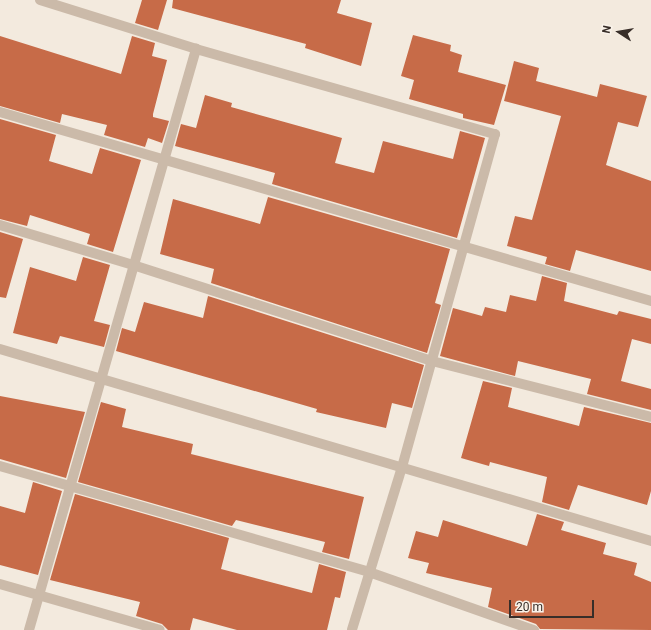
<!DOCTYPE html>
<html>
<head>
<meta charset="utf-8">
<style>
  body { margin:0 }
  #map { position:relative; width:651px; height:630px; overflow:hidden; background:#f3eade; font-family:Roboto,sans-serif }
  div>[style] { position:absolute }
  .building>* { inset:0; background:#c76b48 }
  .street>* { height:10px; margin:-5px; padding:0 5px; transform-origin:5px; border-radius:5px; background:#cbbaa9 }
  span { translate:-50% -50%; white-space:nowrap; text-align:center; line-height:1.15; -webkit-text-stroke:3px #faf3ea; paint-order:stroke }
  .north { position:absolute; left:599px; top:12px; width:40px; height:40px; -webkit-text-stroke:3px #faf3ea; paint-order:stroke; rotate:282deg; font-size:11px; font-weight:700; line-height:16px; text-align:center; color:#382e29 }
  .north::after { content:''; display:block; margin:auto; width:14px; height:18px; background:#382e29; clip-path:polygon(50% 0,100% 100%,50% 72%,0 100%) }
  .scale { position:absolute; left:509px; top:600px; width:85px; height:18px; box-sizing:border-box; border:2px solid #382e29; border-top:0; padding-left:5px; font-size:12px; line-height:14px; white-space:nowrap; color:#382e29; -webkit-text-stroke:3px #faf3ea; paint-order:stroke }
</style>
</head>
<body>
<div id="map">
  <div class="building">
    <div style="clip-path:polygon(142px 0,167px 0,158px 30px,135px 23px)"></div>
    <div style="clip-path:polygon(173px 0,341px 0,337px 13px,372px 23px,361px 66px,305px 48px,306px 44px,172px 8px)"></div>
    <div style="clip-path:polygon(413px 35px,451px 45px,450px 51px,462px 55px,458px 72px,506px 85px,494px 125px,463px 118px,463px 114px,409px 99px,414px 80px,401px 76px)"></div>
    <div style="clip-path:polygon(0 36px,121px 74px,132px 36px,155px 43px,152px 56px,167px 60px,153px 114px,153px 117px,169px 121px,162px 143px,148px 138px,145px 147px,104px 135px,107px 125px,62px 114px,60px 123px,0 106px)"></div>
    <div style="clip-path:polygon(514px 61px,539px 68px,536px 81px,597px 97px,600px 84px,647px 96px,638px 127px,618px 122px,606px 165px,651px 181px,651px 271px,576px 250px,570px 271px,545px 264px,547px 257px,507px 246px,515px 216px,532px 220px,561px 116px,504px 101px)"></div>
    <div style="clip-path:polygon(205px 95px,232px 103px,231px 107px,342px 138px,335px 163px,374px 173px,383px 141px,453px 159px,460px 131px,485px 138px,457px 238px,272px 184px,275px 173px,175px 146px,181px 124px,196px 128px)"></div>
    <div style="clip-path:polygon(0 119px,56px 135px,49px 161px,92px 174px,100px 148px,141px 160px,113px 252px,87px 244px,90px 234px,30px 215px,27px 226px,0 219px)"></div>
    <div style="clip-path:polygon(268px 197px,450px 249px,435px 303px,441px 305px,427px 353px,211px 283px,214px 269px,160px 254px,173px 199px,260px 224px)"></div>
    <div style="clip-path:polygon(0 232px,23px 239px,6px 298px,0 297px)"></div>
    <div style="clip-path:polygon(83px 257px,110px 265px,94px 321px,110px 325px,104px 347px,60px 336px,57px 344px,13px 333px,30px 267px,76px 281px)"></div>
    <div style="clip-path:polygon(542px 276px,567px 283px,564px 301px,617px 315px,619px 311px,651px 319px,651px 344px,632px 339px,621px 381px,651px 389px,651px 410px,587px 394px,591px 379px,518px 361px,515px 376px,440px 356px,453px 308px,482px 316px,485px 307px,506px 312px,510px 295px,536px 301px)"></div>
    <div style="clip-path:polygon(208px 296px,424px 365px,412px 408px,392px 403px,386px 428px,316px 412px,317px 409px,116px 351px,122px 328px,135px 332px,144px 302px,203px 318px)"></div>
    <div style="clip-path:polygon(483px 381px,512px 388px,508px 407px,579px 426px,584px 407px,651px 423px,651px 491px,647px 505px,578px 485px,569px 510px,542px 502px,547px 477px,490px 462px,489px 466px,461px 458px)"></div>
    <div style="clip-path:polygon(0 396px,85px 412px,66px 478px,0 459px)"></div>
    <div style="clip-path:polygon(101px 402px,126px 409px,122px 427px,193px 444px,191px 454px,364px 497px,349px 559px,322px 552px,325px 542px,236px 520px,232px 526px,78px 482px)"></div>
    <div style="clip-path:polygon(33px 482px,62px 491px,38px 575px,0 565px,0 506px,25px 513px)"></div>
    <div style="clip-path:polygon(75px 494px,229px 538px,221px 569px,312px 593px,319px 564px,346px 572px,340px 598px,335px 597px,327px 630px,237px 630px,193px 618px,190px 630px,168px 630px,162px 624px,136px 616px,140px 602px,50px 580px)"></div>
    <div style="clip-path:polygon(537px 514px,564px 522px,561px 530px,606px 543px,603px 554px,637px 563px,634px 575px,651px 582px,651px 630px,540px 629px,536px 624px,488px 607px,492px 588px,426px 573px,429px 563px,408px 558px,416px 531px,438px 537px,443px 520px,527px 546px)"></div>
  </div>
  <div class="street">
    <div style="left:40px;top:0;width:164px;rotate:17.4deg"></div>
    <div style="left:196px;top:49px;width:311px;rotate:15.9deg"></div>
    <div style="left:495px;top:134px;width:346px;rotate:105.6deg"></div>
    <div style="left:402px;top:467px;width:170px;rotate:107.1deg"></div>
    <div style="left:0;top:112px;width:678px;rotate:16.19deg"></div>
    <div style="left:0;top:225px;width:139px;rotate:16.7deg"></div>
    <div style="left:133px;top:265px;width:314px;rotate:17.8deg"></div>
    <div style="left:432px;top:361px;width:226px;rotate:14.3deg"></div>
    <div style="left:0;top:349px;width:679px;rotate:16.43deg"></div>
    <div style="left:0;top:466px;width:384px;rotate:16deg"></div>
    <div style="left:369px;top:572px;width:175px;rotate:19.4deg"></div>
    <div style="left:0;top:584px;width:166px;rotate:16deg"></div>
    <div style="left:29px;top:630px;width:605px;rotate:-73.96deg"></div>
  </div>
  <div class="north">N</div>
  <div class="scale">20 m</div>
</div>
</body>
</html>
